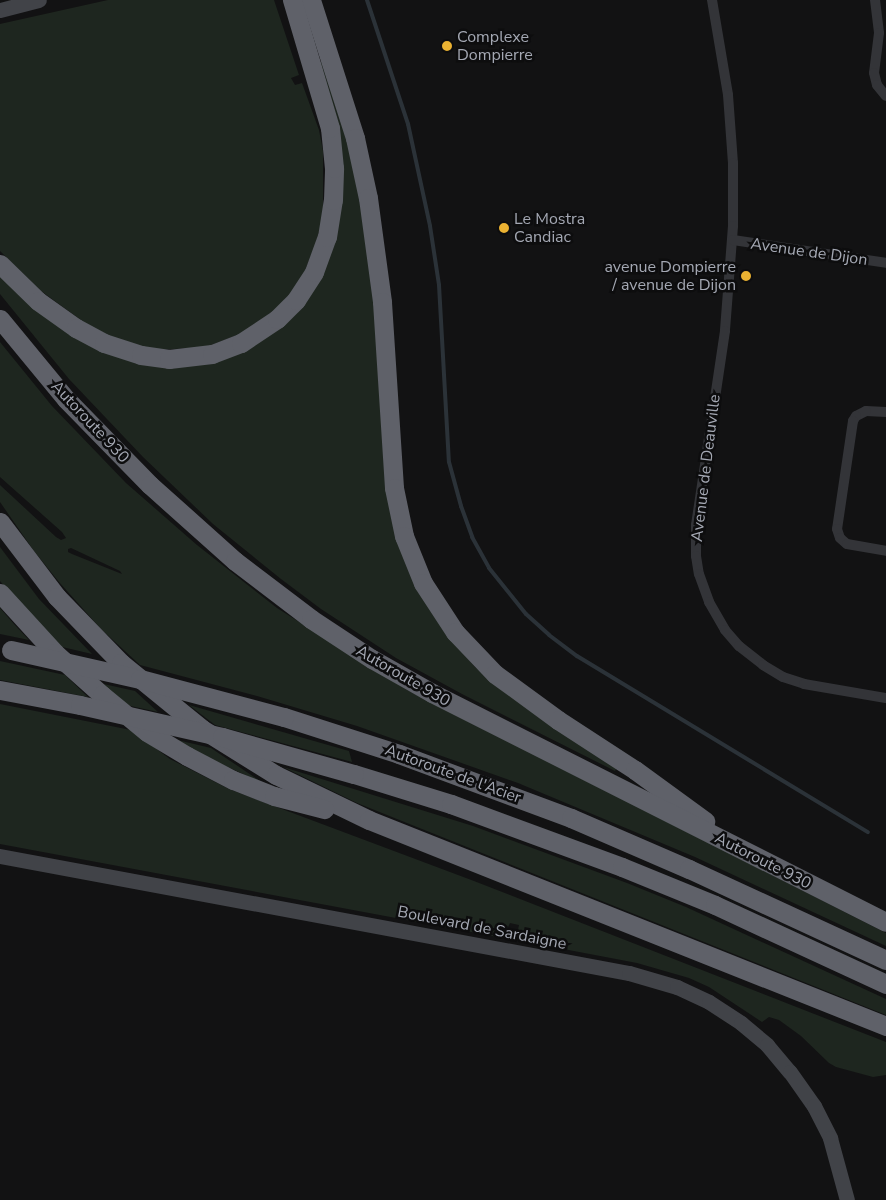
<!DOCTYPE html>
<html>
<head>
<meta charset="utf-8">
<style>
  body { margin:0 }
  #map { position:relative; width:886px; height:1200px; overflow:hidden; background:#121213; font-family:"Nunito Sans",sans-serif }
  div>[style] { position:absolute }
  .green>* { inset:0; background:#1e261f }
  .stream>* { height:4px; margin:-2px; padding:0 2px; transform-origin:2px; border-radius:2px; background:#2b3238 }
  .street>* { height:10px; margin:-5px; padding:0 5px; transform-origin:5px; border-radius:5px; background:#333438 }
  .secondary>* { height:15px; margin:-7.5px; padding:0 7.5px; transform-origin:7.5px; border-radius:7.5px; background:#414348 }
  .highway>* { height:19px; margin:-9.5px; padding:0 9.5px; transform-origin:9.5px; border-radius:9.5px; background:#5f6169 }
  .highway-bridge>* { height:19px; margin:-9.5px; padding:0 9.5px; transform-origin:9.5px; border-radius:9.5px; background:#5f6169 }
  .dots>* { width:14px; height:14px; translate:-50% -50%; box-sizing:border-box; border:2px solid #0d0d0e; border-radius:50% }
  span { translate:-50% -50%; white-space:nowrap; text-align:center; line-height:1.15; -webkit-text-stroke:5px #0d0d0e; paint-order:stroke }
  .poi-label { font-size:16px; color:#a4a8b3 }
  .left { translate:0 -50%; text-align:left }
  .right { translate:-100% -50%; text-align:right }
  .street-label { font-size:16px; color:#a4a8b3 }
</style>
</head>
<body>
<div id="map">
  <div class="green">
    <div style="clip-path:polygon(108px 0,274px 0,299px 75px,291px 78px,295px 85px,302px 83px,319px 130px,323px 151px,323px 218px,315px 246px,302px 278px,286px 300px,266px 319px,245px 332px,206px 347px,158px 350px,135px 346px,110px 336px,88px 325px,41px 291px,0 251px,0 24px)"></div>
    <div style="clip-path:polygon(324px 61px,357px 171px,416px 586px,445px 633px,476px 668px,618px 766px,615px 771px,462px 694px,396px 658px,321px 609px,281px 579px,213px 524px,143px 457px,69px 379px,0 294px,0 274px,111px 354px,243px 351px,280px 328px,332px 249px,318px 64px)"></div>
    <div style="clip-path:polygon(evenodd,0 342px,52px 406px,126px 483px,197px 545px,277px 608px,407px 690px,886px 933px,886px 946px,695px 857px,518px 783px,357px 726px,257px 696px,140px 665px,101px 629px,59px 582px,34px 551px,0 502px,0 485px,56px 537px,61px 540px,66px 538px,62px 532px,0 477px,0 342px,71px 548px,120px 571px,122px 574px,72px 554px,68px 552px,68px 549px,71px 548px)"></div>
    <div style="clip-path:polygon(0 547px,39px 599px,92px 654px,58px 646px,21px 607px,0 581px)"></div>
    <div style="clip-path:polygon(0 608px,14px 624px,29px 640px,0 634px)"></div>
    <div style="clip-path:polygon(0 661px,65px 675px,88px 697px,0 680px)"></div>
    <div style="clip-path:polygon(99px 683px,135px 691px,158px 712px,126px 705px)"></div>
    <div style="clip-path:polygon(0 704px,131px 730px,170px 759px,229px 789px,474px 881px,886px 1042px,886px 1075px,873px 1077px,836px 1067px,829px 1063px,801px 1036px,779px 1020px,769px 1017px,762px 1022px,709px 987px,689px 978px,637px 963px,516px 940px,519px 925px,510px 923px,503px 938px,0 844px)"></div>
    <div style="clip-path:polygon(189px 705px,349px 751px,352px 762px,215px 725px)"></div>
    <div style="clip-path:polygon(169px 738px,211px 748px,263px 783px,221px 764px)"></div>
    <div style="clip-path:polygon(283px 767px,473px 826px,627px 883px,686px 907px,886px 999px,886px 1015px,357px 803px)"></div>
  </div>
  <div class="stream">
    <div style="left:367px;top:0;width:131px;rotate:71.7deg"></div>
    <div style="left:408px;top:124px;width:104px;rotate:77.8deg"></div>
    <div style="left:430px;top:226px;width:60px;rotate:81.3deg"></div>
    <div style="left:439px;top:285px;width:177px;rotate:86.8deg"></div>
    <div style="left:449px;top:462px;width:46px;rotate:74.7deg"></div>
    <div style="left:461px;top:506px;width:33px;rotate:70deg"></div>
    <div style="left:472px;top:537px;width:35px;rotate:61deg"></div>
    <div style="left:489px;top:568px;width:59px;rotate:51.2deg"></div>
    <div style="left:526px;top:614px;width:31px;rotate:42deg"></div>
    <div style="left:549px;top:635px;width:35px;rotate:37deg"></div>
    <div style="left:577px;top:656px;width:340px;rotate:31.2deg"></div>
  </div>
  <div class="street">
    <div style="left:712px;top:0;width:96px;rotate:80.4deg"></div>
    <div style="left:728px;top:95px;width:68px;rotate:85.8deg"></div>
    <div style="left:733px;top:163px;width:63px;rotate:90deg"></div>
    <div style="left:733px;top:226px;width:105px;rotate:94.4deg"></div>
    <div style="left:725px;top:331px;width:196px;rotate:98.5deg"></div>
    <div style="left:696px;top:525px;width:31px;rotate:90deg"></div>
    <div style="left:696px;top:556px;width:18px;rotate:81deg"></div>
    <div style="left:699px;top:574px;width:30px;rotate:70deg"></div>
    <div style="left:709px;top:602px;width:32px;rotate:60deg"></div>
    <div style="left:725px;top:630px;width:21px;rotate:49deg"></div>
    <div style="left:739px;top:646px;width:31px;rotate:38deg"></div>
    <div style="left:763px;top:665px;width:23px;rotate:31deg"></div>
    <div style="left:783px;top:677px;width:22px;rotate:18deg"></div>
    <div style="left:804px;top:684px;width:83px;rotate:9.7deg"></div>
    <div style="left:875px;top:0;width:33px;rotate:83deg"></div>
    <div style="left:879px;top:33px;width:40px;rotate:97.1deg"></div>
    <div style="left:874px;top:73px;width:12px;rotate:76deg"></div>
    <div style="left:877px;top:85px;width:14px;rotate:51deg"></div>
    <div style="left:733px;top:240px;width:155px;rotate:8.5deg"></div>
    <div style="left:886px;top:412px;width:20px;rotate:-177deg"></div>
    <div style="left:866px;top:411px;width:11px;rotate:153deg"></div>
    <div style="left:856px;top:416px;width:6px;rotate:121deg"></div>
    <div style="left:853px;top:421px;width:109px;rotate:98.4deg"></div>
    <div style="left:837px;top:529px;width:9px;rotate:72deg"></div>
    <div style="left:840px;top:538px;width:9px;rotate:41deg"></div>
    <div style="left:847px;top:544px;width:40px;rotate:10deg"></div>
  </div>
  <div class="secondary">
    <div style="left:0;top:10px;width:40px;rotate:-14.4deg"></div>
    <div style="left:0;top:856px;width:640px;rotate:10.54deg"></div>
    <div style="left:629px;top:973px;width:50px;rotate:16.3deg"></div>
    <div style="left:677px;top:987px;width:35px;rotate:25deg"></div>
    <div style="left:709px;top:1002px;width:38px;rotate:33deg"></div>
    <div style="left:741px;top:1023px;width:34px;rotate:40deg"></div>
    <div style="left:767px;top:1045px;width:35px;rotate:50deg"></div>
    <div style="left:790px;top:1072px;width:42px;rotate:54.8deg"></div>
    <div style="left:814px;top:1106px;width:36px;rotate:63deg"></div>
    <div style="left:830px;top:1138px;width:64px;rotate:74.7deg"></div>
  </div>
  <div class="highway">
    <div style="left:311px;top:0;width:145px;rotate:72.3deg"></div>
    <div style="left:355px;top:138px;width:61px;rotate:77.8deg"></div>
    <div style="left:368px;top:198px;width:105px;rotate:82.3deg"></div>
    <div style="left:382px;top:302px;width:186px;rotate:86.3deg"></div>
    <div style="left:394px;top:488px;width:49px;rotate:78.2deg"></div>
    <div style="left:404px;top:536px;width:51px;rotate:68deg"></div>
    <div style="left:423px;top:583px;width:59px;rotate:56.9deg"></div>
    <div style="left:455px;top:632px;width:58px;rotate:46.4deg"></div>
    <div style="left:495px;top:674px;width:78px;rotate:36.1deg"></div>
    <div style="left:558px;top:720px;width:92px;rotate:33deg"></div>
    <div style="left:635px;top:770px;width:87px;rotate:36.1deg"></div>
    <div style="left:0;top:264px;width:53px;rotate:44.2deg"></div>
    <div style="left:38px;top:301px;width:47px;rotate:35.4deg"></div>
    <div style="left:76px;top:328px;width:32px;rotate:28deg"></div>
    <div style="left:104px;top:343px;width:39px;rotate:18deg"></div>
    <div style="left:141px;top:355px;width:28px;rotate:8deg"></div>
    <div style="left:169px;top:359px;width:43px;rotate:-6.6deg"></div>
    <div style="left:212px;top:354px;width:31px;rotate:-21deg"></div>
    <div style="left:241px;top:343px;width:43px;rotate:-33.7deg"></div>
    <div style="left:277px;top:319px;width:27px;rotate:-45deg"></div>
    <div style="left:296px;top:300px;width:33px;rotate:-57deg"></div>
    <div style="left:314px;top:272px;width:37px;rotate:-70deg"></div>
    <div style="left:327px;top:237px;width:37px;rotate:-81deg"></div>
    <div style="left:333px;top:200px;width:32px;rotate:-88deg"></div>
    <div style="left:334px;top:168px;width:40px;rotate:-95.7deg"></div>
    <div style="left:330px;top:128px;width:134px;rotate:-106.5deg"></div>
    <div style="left:0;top:319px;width:104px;rotate:50.5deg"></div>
    <div style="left:66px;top:399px;width:120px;rotate:45.7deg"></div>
    <div style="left:150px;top:485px;width:114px;rotate:41.8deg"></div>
    <div style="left:235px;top:561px;width:96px;rotate:37.3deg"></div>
    <div style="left:311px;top:619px;width:73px;rotate:33.3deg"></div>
    <div style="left:372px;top:659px;width:69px;rotate:29.5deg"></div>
    <div style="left:432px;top:693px;width:508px;rotate:26.77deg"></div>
    <div style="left:0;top:522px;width:94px;rotate:52.8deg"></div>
    <div style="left:57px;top:597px;width:92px;rotate:45.9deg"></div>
    <div style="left:121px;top:663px;width:104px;rotate:39.2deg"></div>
    <div style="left:202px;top:729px;width:87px;rotate:31.9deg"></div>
    <div style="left:276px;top:775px;width:103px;rotate:25.8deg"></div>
    <div style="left:369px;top:820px;width:557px;rotate:21.72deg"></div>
    <div style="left:0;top:593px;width:81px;rotate:47.5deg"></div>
    <div style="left:55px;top:653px;width:63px;rotate:41.8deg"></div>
    <div style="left:102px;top:695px;width:58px;rotate:39.4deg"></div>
    <div style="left:147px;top:732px;width:47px;rotate:31deg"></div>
    <div style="left:187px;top:756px;width:52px;rotate:27.6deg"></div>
    <div style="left:233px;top:780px;width:44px;rotate:21.3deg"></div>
    <div style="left:274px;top:796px;width:52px;rotate:14.6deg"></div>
    <div style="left:0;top:690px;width:81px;rotate:10.6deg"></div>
    <div style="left:284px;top:717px;width:121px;rotate:17.8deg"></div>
    <div style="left:399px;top:754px;width:184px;rotate:20.4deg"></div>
    <div style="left:571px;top:818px;width:129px;rotate:23.4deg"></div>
    <div style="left:689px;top:869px;width:217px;rotate:24.8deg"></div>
    <div style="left:354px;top:774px;width:102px;rotate:17.2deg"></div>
    <div style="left:451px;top:804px;width:182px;rotate:20.2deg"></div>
    <div style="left:622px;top:867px;width:100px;rotate:22.2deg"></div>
    <div style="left:715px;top:905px;width:188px;rotate:24.8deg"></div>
  </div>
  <div class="highway-bridge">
    <div style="left:11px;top:650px;width:132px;rotate:12.7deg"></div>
    <div style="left:140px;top:679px;width:149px;rotate:14.8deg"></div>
    <div style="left:80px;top:705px;width:146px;rotate:12.7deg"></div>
    <div style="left:222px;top:737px;width:137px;rotate:15.7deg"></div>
  </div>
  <div class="dots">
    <div style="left:447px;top:46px;background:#ebb232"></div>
    <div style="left:504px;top:228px;background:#ebb232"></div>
    <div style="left:746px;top:276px;background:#ebb232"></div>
  </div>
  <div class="poi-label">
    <span class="left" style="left:457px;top:46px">Complexe<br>Dompierre</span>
    <span class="left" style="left:514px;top:228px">Le Mostra<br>Candiac</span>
    <span class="right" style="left:736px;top:276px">avenue Dompierre<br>/ avenue de Dijon</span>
  </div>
  <div class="street-label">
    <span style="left:809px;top:252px;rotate:8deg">Avenue de Dijon</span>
    <span style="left:90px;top:422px;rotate:47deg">Autoroute 930</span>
    <span style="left:706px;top:468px;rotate:-83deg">Avenue de Deauville</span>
    <span style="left:403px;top:676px;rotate:30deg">Autoroute 930</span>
    <span style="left:453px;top:774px;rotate:20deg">Autoroute de l'Acier</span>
    <span style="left:763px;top:861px;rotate:27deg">Autoroute 930</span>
    <span style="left:482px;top:928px;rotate:11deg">Boulevard de Sardaigne</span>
  </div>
</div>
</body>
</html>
